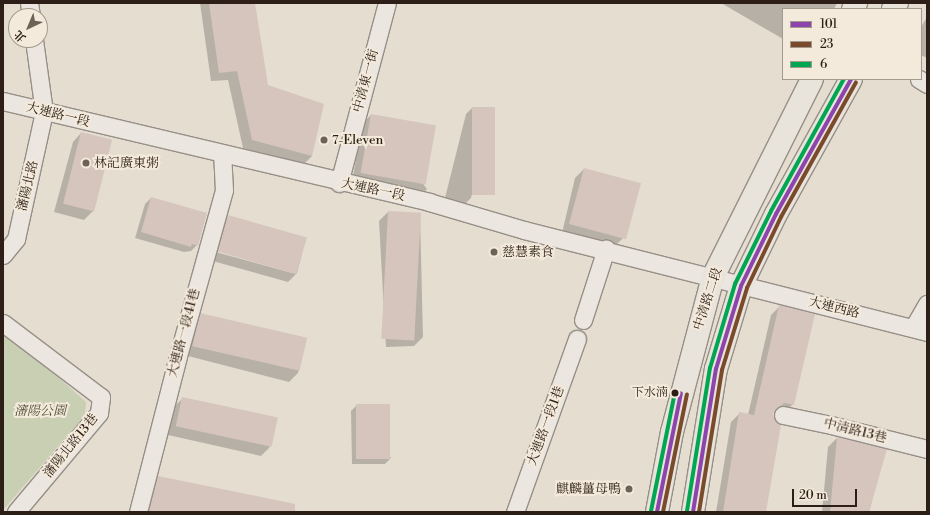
<!DOCTYPE html>
<html>
<head>
<meta charset="utf-8">
<style>
  body { margin:0 }
  #map { position:relative; width:930px; height:515px; overflow:hidden; background:#e5ddd0; font-family:"Libre Bodoni","Noto Serif TC",serif }
  div>[style] { position:absolute }
  .green>* { inset:0; background:#c9cfb3 }
  .shadow>* { inset:0; background:#0003 }
  .building>* { inset:0; background:#d5c5bd; transform-origin:0 0 }
  .roads { filter:drop-shadow(1px 0 #968f87) drop-shadow(-1px 0 #968f87) drop-shadow(0 1px #968f87) drop-shadow(0 -1px #968f87) }
  .minor>* { height:17px; margin:-8.5px; padding:0 8.5px; transform-origin:8.5px; border-radius:8.5px; background:#ebe6e0 }
  .primary>* { height:22px; margin:-11px; padding:0 11px; transform-origin:11px; border-radius:11px; background:#e8e3db }
  .bus-1>* { height:4px; margin:-2px; padding:0 2px; transform-origin:2px; border-radius:2px; background:#8e44ad }
  .bus-2>* { height:4px; margin:-2px; padding:0 2px; transform-origin:2px; border-radius:2px; background:#7a4b2a }
  .bus-3>* { height:4px; margin:-2px; padding:0 2px; transform-origin:2px; border-radius:2px; background:#00a651 }
  .dots>* { width:11px; height:11px; translate:-50% -50%; box-sizing:border-box; border:2px solid #f4eadb; border-radius:50% }
  span { translate:-50% -50%; white-space:nowrap; text-align:center; line-height:1.15; -webkit-text-stroke:4px #f4eadb; paint-order:stroke }
  .bus-label { font-size:12px; color:#2d1f17 }
  .right { translate:-100% -50%; text-align:right }
  .street-label { font-size:13px; color:#2d1f17 }
  .poi-label { font-size:13px; color:#2d1f17 }
  .left { translate:0 -50%; text-align:left }
  .park-label { font-size:13px; color:#55503f; font-style:italic }
  .frame { position:absolute; inset:0; border:4px solid #2d1f17; pointer-events:none }
  .legend { position:absolute; left:782px; top:8px; width:140px; height:72px; box-sizing:border-box; background:#f4eadb; border:1px solid #a4998d; margin:0; padding:5px 7px; list-style:none; font-size:12px; color:#2d1f17 }
  .legend li { display:flex; align-items:center; gap:8px; height:20px }
  .legend b { width:20px; border:1px solid #a4998d }
  .north { position:absolute; left:8px; top:8px; width:40px; height:40px; box-sizing:border-box; background:#f4eadb; border:1px solid #a4998d; border-radius:50%; rotate:224deg; font-size:11px; font-weight:700; line-height:16px; text-align:center; color:#2d1f17 }
  .north::after { content:''; display:block; margin:auto; width:14px; height:18px; background:#6d6258; clip-path:polygon(50% 0,100% 100%,50% 72%,0 100%) }
  .scale { position:absolute; left:792px; top:489px; width:65px; height:18px; box-sizing:border-box; border:2px solid #2d1f17; border-top:0; padding-left:5px; font-size:12px; line-height:14px; white-space:nowrap; color:#2d1f17; -webkit-text-stroke:3px #f4eadb; paint-order:stroke }
</style>
</head>
<body>
<div id="map">
  <div class="green">
    <div style="clip-path:polygon(3px 328px,86px 402px,85px 415px,3px 510px)"></div>
  </div>
  <div class="shadow">
    <div style="clip-path:polygon(200px 3px,254px 3px,267px 86px,312px 156px,303px 165px,243px 148px,228px 80px,211px 81px)"></div>
    <div style="clip-path:polygon(721px 3px,837px 3px,834px 9px,783px 9px,783px 39px)"></div>
    <div style="clip-path:polygon(927px 17px,927px 58px,921px 55px,921px 27px)"></div>
    <div style="clip-path:polygon(472px 108px,494px 108px,471px 198px,465px 204px,445px 198px,466px 114px)"></div>
    <div style="clip-path:polygon(371px 115px,427px 189px,418px 198px,352px 182px,362px 124px)"></div>
    <div style="clip-path:polygon(81px 133px,93px 211px,84px 220px,54px 212px,73px 142px)"></div>
    <div style="clip-path:polygon(584px 169px,624px 237px,615px 246px,562px 233px,575px 178px)"></div>
    <div style="clip-path:polygon(151px 198px,197px 245px,191px 251px,184px 252px,135px 238px,145px 204px)"></div>
    <div style="clip-path:polygon(388px 212px,420px 214px,423px 337px,414px 346px,386px 347px,379px 221px)"></div>
    <div style="clip-path:polygon(evenodd,229px 216px,306px 238px,297px 273px,288px 282px,209px 260px,220px 225px,229px 216px,213px 249px,292px 271px,292px 273px,212px 251px,213px 249px)"></div>
    <div style="clip-path:polygon(780px 306px,793px 404px,784px 413px,774px 411px,772px 413px,765px 512px,716px 512px,731px 422px,740px 413px,748px 415px,771px 315px)"></div>
    <div style="clip-path:polygon(201px 314px,306px 339px,298px 373px,289px 382px,184px 355px,192px 323px)"></div>
    <div style="clip-path:polygon(183px 398px,270px 447px,261px 456px,168px 435px,174px 407px)"></div>
    <div style="clip-path:polygon(357px 405px,391px 458px,385px 464px,352px 464px,351px 411px)"></div>
    <div style="clip-path:polygon(837px 438px,885px 450px,869px 512px,822px 512px,828px 447px)"></div>
    <div style="clip-path:polygon(158px 477px,268px 512px,143px 512px,150px 485px)"></div>
  </div>
  <div class="building">
    <div style="clip-path:polygon(209px 3px,255px 3px,268px 85px,324px 104px,312px 156px,252px 140px,237px 71px,219px 73px)"></div>
    <div style="left:472px;top:107px;width:23px;height:88px"></div>
    <div style="left:371px;top:114px;width:66px;height:60px;rotate:10deg"></div>
    <div style="left:81px;top:132px;width:32px;height:74px;rotate:14deg"></div>
    <div style="left:584px;top:168px;width:59px;height:58px;rotate:15deg"></div>
    <div style="clip-path:polygon(151px 197px,207px 213px,198px 246px,192px 244px,191px 247px,141px 232px)"></div>
    <div style="left:388px;top:211px;width:33px;height:128px;rotate:3deg"></div>
    <div style="left:228px;top:215px;width:82px;height:38px;rotate:16deg"></div>
    <div style="clip-path:polygon(779px 305px,815px 314px,794px 405px,784px 403px,773px 413px,774px 418px,781px 425px,766px 512px,723px 512px,739px 412px,754px 415px)"></div>
    <div style="left:200px;top:313px;width:110px;height:34px;rotate:13deg"></div>
    <div style="left:182px;top:397px;width:98px;height:30px;rotate:12deg"></div>
    <div style="left:356px;top:404px;width:34px;height:55px"></div>
    <div style="clip-path:polygon(837px 437px,887px 449px,869px 512px,830px 512px)"></div>
    <div style="clip-path:polygon(158px 476px,295px 504px,295px 512px,149px 512px)"></div>
  </div>
  <div class="roads">
    <div class="minor">
      <div style="left:29px;top:3px;width:13px;rotate:81deg"></div>
      <div style="left:919px;top:79px;width:9px;rotate:32deg"></div>
      <div style="left:3px;top:101px;width:438px;rotate:13.3deg"></div>
      <div style="left:429px;top:202px;width:99px;rotate:16.4deg"></div>
      <div style="left:524px;top:230px;width:416px;rotate:14.2deg"></div>
      <div style="left:339px;top:183px;width:186px;rotate:-75.1deg"></div>
      <div style="left:3px;top:255px;width:21px;rotate:-51deg"></div>
      <div style="left:16px;top:239px;width:130px;rotate:-77.6deg"></div>
      <div style="left:44px;top:112px;width:73px;rotate:-97.9deg"></div>
      <div style="left:583px;top:320px;width:75px;rotate:-72.1deg"></div>
      <div style="left:3px;top:323px;width:123px;rotate:37.1deg"></div>
      <div style="left:101px;top:397px;width:16px;rotate:97deg"></div>
      <div style="left:99px;top:413px;width:129px;rotate:130deg"></div>
      <div style="left:913px;top:328px;width:28px;rotate:-60deg"></div>
      <div style="left:783px;top:415px;width:49px;rotate:11.8deg"></div>
      <div style="left:831px;top:425px;width:99px;rotate:14deg"></div>
      <div style="left:138px;top:512px;width:161px;rotate:-75.6deg"></div>
      <div style="left:178px;top:356px;width:172px;rotate:-74.5deg"></div>
      <div style="left:224px;top:190px;width:36px;rotate:-93deg"></div>
      <div style="left:515px;top:512px;width:184px;rotate:-70.3deg"></div>
    </div>
    <div class="primary">
      <div style="left:853px;top:9px;width:7px;rotate:-63deg"></div>
      <div style="left:893px;top:9px;width:7px;rotate:-56deg"></div>
      <div style="left:657px;top:512px;width:81px;rotate:-79.4deg"></div>
      <div style="left:672px;top:432px;width:160px;rotate:-75.2deg"></div>
      <div style="left:713px;top:277px;width:221px;rotate:-63.4deg"></div>
      <div style="left:693px;top:512px;width:145px;rotate:-80.9deg"></div>
      <div style="left:716px;top:369px;width:87px;rotate:-73.2deg"></div>
      <div style="left:741px;top:286px;width:80px;rotate:-64.1deg"></div>
      <div style="left:776px;top:214px;width:154px;rotate:-60.9deg"></div>
    </div>
  </div>
  <div class="bus-1">
    <div style="left:657px;top:512px;width:121px;rotate:-78.6deg"></div>
    <div style="left:693px;top:512px;width:145px;rotate:-80.9deg"></div>
    <div style="left:716px;top:369px;width:87px;rotate:-73.2deg"></div>
    <div style="left:741px;top:286px;width:80px;rotate:-64.1deg"></div>
    <div style="left:776px;top:214px;width:154px;rotate:-60.9deg"></div>
  </div>
  <div class="bus-2">
    <div style="left:663px;top:512px;width:120px;rotate:-78.5deg"></div>
    <div style="left:699px;top:512px;width:144px;rotate:-80.8deg"></div>
    <div style="left:722px;top:370px;width:86px;rotate:-73deg"></div>
    <div style="left:747px;top:288px;width:79px;rotate:-64.4deg"></div>
    <div style="left:781px;top:217px;width:154px;rotate:-60.9deg"></div>
  </div>
  <div class="bus-3">
    <div style="left:651px;top:511px;width:121px;rotate:-78.6deg"></div>
    <div style="left:687px;top:511px;width:145px;rotate:-80.9deg"></div>
    <div style="left:710px;top:368px;width:88px;rotate:-73.4deg"></div>
    <div style="left:735px;top:284px;width:81px;rotate:-63.7deg"></div>
    <div style="left:771px;top:211px;width:151px;rotate:-61.1deg"></div>
  </div>
  <div class="dots">
    <div style="left:324px;top:140px;background:#6d6258"></div>
    <div style="left:86px;top:163px;background:#6d6258"></div>
    <div style="left:494px;top:252px;background:#6d6258"></div>
    <div style="left:675px;top:393px;background:#2d1f17"></div>
    <div style="left:629px;top:489px;background:#6d6258"></div>
  </div>
  <div class="bus-label">
    <span class="right" style="left:668px;top:393px">下水湳</span>
  </div>
  <div class="street-label">
    <span style="left:366px;top:81px;rotate:-75deg">中清東一街</span>
    <span style="left:58px;top:115px;rotate:14deg">大連路一段</span>
    <span style="left:28px;top:186px;rotate:-76deg">瀋陽北路</span>
    <span style="left:373px;top:190px;rotate:12deg">大連路一段</span>
    <span style="left:708px;top:299px;rotate:-72deg">中清路二段</span>
    <span style="left:834px;top:308px;rotate:14deg">大連西路</span>
    <span style="left:184px;top:333px;rotate:-75deg">大連路一段41巷</span>
    <span style="left:546px;top:426px;rotate:-70deg">大連路一段1巷</span>
    <span style="left:855px;top:431px;rotate:14deg">中清路13巷</span>
    <span style="left:71px;top:446px;rotate:-51deg">瀋陽北路13巷</span>
  </div>
  <div class="poi-label">
    <span class="left" style="left:332px;top:140px">7-Eleven</span>
    <span class="left" style="left:94px;top:163px">林記廣東粥</span>
    <span class="left" style="left:502px;top:252px">慈慧素食</span>
    <span class="right" style="left:621px;top:489px">麒麟薑母鴨</span>
  </div>
  <div class="park-label">
    <span style="left:40px;top:411px">瀋陽公園</span>
  </div>
  <div class="frame"></div>
  <ul class="legend">
  <li><b style="height:5px;background:#8e44ad"></b>101</li>
  <li><b style="height:5px;background:#7a4b2a"></b>23</li>
  <li><b style="height:5px;background:#00a651"></b>6</li>
  </ul>
  <div class="north">北</div>
  <div class="scale">20 m</div>
</div>
</body>
</html>
